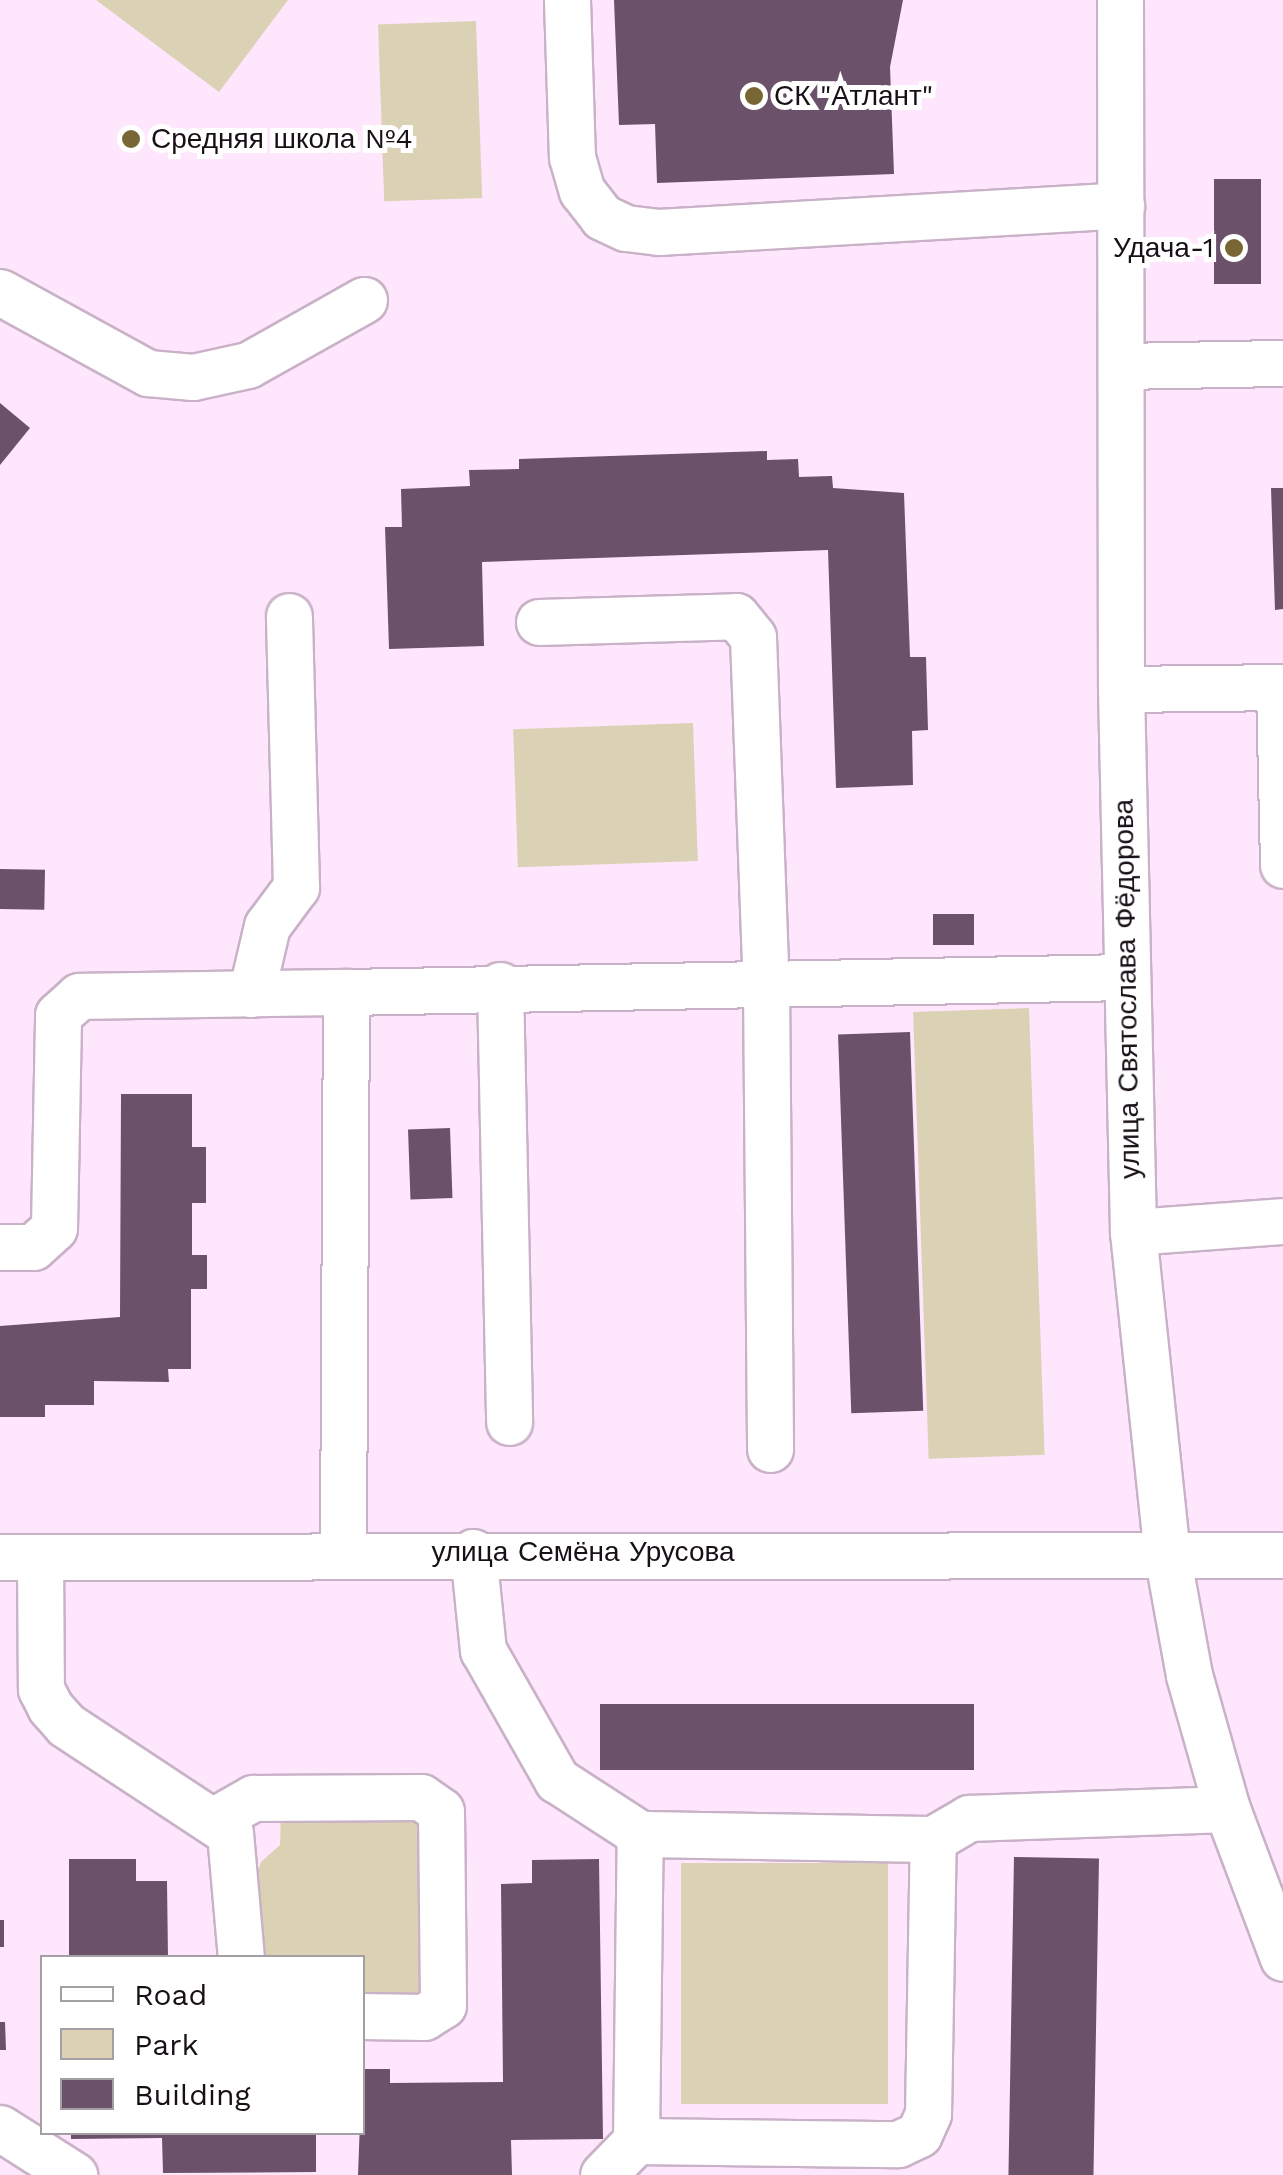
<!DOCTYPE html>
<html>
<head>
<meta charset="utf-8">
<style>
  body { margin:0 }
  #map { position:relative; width:1283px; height:2175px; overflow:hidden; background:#fee6fc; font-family:"Work Sans",sans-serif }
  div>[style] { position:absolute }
  .green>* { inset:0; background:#dbd1b4; transform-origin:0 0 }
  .building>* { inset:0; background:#6b5169; transform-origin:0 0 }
  .roads { filter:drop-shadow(2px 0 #c9b2c7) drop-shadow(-2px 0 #c9b2c7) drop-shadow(0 2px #c9b2c7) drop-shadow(0 -2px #c9b2c7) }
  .minor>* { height:45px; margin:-22.5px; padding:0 22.5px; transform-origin:22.5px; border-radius:22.5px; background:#fff }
  .dots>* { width:28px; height:28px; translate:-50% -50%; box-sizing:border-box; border:5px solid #fff; border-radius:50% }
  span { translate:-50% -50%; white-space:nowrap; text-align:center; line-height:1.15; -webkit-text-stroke:10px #fff; paint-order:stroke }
  .poi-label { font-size:28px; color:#181017 }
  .left { translate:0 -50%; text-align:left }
  .right { translate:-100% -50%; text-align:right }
  .street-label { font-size:28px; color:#181017 }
  .legend { position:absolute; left:40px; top:1955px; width:325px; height:180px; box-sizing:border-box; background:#fff; border:2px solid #a39fa2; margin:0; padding:12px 18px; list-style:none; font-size:30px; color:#181017 }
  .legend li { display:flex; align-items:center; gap:20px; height:50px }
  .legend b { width:50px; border:2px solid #a39fa2 }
</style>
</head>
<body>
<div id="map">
  <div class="green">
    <div style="clip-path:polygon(96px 0,288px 0,219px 92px)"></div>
    <div style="left:476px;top:21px;width:177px;height:98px;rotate:88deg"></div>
    <div style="left:693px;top:723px;width:138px;height:180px;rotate:88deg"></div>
    <div style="left:1029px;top:1008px;width:447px;height:116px;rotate:88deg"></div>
    <div style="clip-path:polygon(281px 1814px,424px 1816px,434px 1970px,419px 1997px,363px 2001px,362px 1958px,254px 1958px,255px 1879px,261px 1862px,280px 1845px)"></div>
    <div style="left:681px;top:1863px;width:207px;height:241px"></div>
  </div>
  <div class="building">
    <div style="clip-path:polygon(614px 0,903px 0,890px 67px,894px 174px,657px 183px,655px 124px,619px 125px)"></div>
    <div style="left:1214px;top:179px;width:47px;height:105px"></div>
    <div style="clip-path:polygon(0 403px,30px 428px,0 465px)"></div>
    <div style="clip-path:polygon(767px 451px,767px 460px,798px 459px,799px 477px,832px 476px,833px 488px,904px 493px,910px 657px,926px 657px,928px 730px,912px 731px,913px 785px,836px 788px,828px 550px,482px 562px,484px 646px,389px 649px,385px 527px,402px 527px,401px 489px,470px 486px,469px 470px,519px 469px,519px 459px)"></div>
    <div style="clip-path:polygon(1271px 488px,1283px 488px,1283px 609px,1275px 610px)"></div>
    <div style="left:0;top:869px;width:45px;height:40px;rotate:1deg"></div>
    <div style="left:933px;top:914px;width:41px;height:31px"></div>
    <div style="left:910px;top:1032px;width:379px;height:72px;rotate:88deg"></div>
    <div style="clip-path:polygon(121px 1094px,192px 1094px,192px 1147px,206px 1147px,206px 1203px,192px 1203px,192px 1255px,207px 1255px,207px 1289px,191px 1289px,191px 1369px,168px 1369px,169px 1382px,94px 1381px,94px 1405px,45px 1405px,45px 1417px,0 1417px,0 1326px,120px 1317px)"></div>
    <div style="left:450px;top:1128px;width:70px;height:42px;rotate:88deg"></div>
    <div style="left:600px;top:1704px;width:374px;height:66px"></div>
    <div style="left:1014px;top:1857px;width:85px;height:318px;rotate:1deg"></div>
    <div style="clip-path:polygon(69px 1859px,136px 1859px,136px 1881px,167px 1881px,168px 1958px,69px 1958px)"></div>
    <div style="clip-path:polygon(599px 1859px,603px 2139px,511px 2140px,512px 2175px,358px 2175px,362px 2069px,390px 2069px,390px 2083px,503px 2082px,501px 1884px,532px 1883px,532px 1860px)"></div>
    <div style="left:0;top:1920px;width:4px;height:27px"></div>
    <div style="clip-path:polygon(0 2022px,5px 2022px,6px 2050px,0 2050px)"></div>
    <div style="clip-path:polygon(71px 2132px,316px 2132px,316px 2172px,163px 2173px,162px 2138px,71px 2139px)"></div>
  </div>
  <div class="roads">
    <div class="minor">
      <div style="left:567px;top:0;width:157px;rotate:88.2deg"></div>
      <div style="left:572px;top:157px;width:35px;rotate:74deg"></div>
      <div style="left:582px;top:191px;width:33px;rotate:52deg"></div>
      <div style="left:602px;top:217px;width:26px;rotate:25deg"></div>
      <div style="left:626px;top:228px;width:33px;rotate:7deg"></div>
      <div style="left:659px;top:232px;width:463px;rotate:-3.3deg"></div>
      <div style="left:1120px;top:0;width:689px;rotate:89.92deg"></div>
      <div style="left:1121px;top:689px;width:543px;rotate:88.73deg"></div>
      <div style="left:1133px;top:1232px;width:324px;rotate:84deg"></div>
      <div style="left:1167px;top:1554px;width:123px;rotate:79.7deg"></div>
      <div style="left:1189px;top:1675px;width:139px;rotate:74.2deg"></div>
      <div style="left:1227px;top:1809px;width:159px;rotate:69.4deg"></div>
      <div style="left:0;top:292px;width:169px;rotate:28.7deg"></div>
      <div style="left:148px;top:373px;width:45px;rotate:5.1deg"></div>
      <div style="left:193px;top:377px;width:56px;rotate:-12.3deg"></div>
      <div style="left:248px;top:365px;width:133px;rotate:-29.3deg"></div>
      <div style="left:1122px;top:366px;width:161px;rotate:-1.1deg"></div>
      <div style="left:539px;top:622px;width:197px;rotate:-1.7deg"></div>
      <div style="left:736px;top:616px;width:27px;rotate:51deg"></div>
      <div style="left:753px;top:637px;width:347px;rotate:87.9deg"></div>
      <div style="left:766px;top:984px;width:465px;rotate:89.5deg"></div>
      <div style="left:1121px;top:689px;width:158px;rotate:-0.7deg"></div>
      <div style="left:1279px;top:687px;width:178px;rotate:88.7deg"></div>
      <div style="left:500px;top:985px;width:437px;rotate:88.8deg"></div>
      <div style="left:346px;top:992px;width:780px;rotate:-1.1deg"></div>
      <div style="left:251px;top:994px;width:70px;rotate:-76.8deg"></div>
      <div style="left:267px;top:926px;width:49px;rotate:-53.4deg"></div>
      <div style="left:296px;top:887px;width:271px;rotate:-91.5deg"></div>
      <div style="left:1133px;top:1232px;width:150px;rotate:-4.2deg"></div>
      <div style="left:0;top:1247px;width:33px"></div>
      <div style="left:33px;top:1247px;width:28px;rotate:-42deg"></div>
      <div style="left:54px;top:1228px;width:213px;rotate:-88.9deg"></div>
      <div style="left:58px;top:1015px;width:28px;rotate:-42deg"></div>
      <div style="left:79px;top:996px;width:267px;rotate:-0.9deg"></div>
      <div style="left:346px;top:992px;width:561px;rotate:90.31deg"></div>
      <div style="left:473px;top:1552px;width:99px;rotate:84.2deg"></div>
      <div style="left:483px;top:1650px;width:150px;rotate:60.4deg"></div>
      <div style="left:557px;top:1780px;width:99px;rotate:33deg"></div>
      <div style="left:0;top:1557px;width:1283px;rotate:-0.09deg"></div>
      <div style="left:40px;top:1558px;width:131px;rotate:89.6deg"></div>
      <div style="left:41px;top:1689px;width:20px;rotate:63deg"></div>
      <div style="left:50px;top:1707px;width:24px;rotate:48deg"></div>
      <div style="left:66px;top:1725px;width:196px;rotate:33.4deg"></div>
      <div style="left:230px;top:1833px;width:125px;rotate:85deg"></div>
      <div style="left:216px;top:1819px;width:43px;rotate:-29.6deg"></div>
      <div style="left:253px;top:1798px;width:168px;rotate:-0.3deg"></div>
      <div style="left:421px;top:1797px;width:24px;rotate:35deg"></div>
      <div style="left:441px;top:1811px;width:194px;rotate:89.4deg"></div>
      <div style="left:443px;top:2005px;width:22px;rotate:148deg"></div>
      <div style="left:424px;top:2017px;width:62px;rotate:-179.1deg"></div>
      <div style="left:0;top:2128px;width:88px;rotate:32.4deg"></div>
      <div style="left:636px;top:2141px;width:307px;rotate:-89.3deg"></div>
      <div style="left:640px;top:1834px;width:293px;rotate:1deg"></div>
      <div style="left:603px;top:2175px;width:47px;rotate:-45.9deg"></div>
      <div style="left:636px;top:2141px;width:262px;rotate:0.7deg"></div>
      <div style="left:898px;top:2144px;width:23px;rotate:-25deg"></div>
      <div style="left:919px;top:2134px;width:22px;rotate:-66deg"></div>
      <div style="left:928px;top:2114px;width:275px;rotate:-89deg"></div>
      <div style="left:933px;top:1839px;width:42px;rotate:-30.3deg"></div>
      <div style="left:969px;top:1818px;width:258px;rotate:-2deg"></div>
    </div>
  </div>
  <div class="dots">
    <div style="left:754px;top:96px;background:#786735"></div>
    <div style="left:131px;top:139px;background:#786735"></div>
    <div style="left:1234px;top:248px;background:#786735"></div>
  </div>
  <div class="poi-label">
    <span class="left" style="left:774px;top:96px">СК "Атлант"</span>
    <span class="left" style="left:151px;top:139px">Средняя школа №4</span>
    <span class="right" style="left:1214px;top:248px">Удача-1</span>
  </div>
  <div class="street-label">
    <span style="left:1127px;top:989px;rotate:-91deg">улица Святослава Фёдорова</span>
    <span style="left:583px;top:1552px">улица Семёна Урусова</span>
  </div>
  <ul class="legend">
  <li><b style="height:12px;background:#fff"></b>Road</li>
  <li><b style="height:28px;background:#dbd1b4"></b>Park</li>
  <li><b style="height:28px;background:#6b5169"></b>Building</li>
  </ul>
</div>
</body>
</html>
